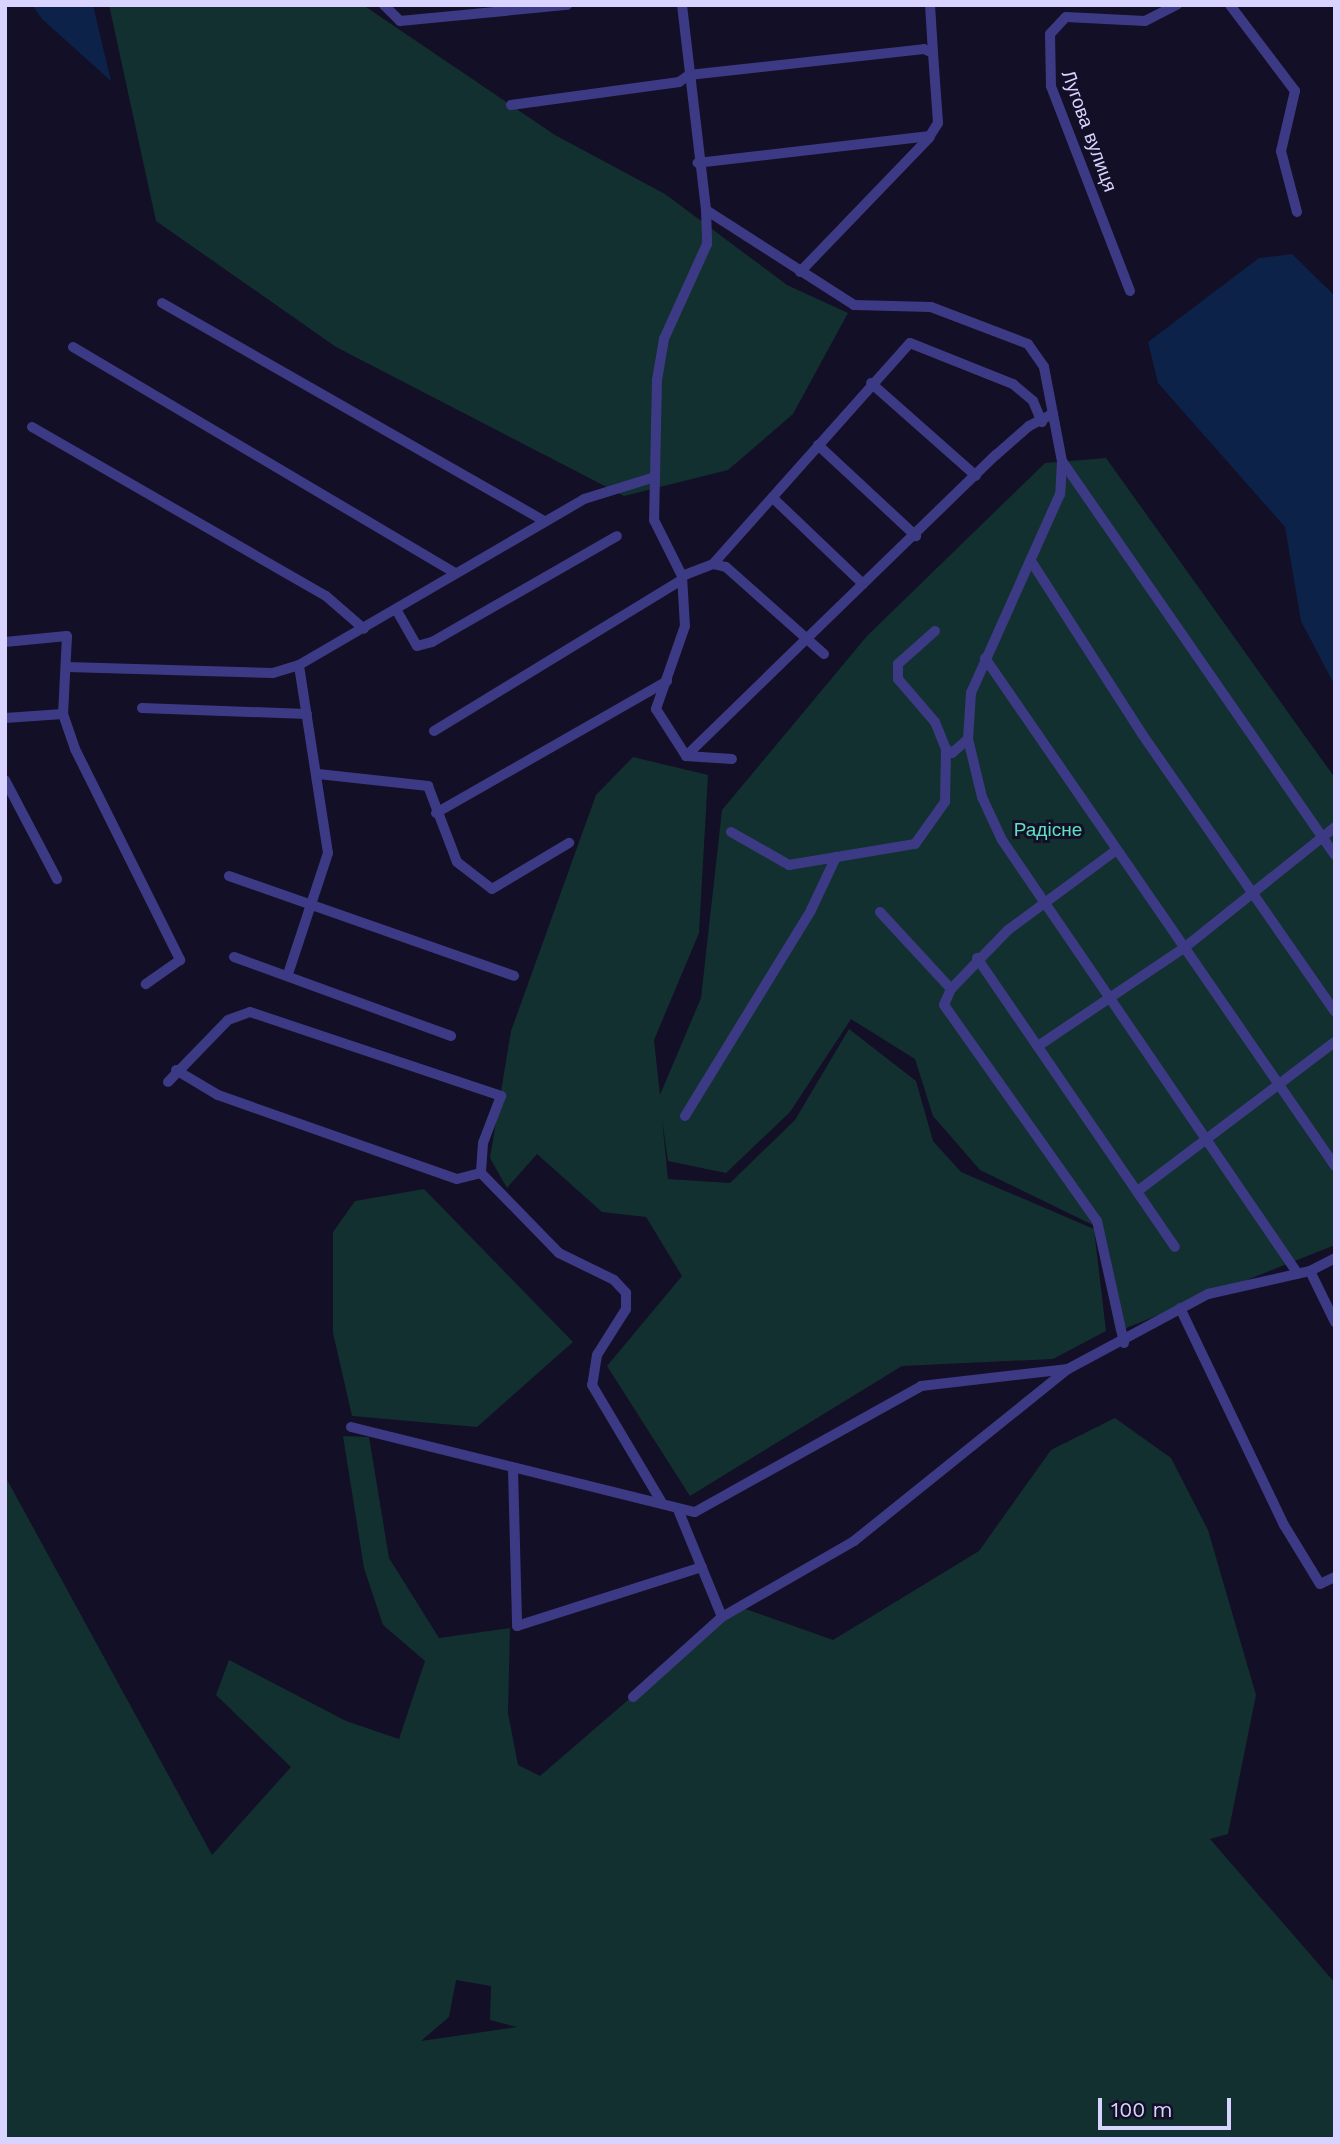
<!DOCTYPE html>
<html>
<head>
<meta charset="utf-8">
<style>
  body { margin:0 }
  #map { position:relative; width:1340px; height:2144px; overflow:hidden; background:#130f26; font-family:"Work Sans",sans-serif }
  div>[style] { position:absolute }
  .green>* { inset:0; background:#12302f }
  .water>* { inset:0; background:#0c2248 }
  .minor>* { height:10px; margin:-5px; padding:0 5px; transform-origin:5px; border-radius:5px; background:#3d3a85 }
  span { translate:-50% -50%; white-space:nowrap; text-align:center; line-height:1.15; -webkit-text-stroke:6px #130f26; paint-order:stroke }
  .street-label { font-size:19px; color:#d9d4ff }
  .park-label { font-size:19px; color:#5fe0c0 }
  .frame { position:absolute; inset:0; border:7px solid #d9d4ff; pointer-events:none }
  .scale { position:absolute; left:1098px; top:2098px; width:133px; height:32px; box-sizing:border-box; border:4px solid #d9d4ff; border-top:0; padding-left:9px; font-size:21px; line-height:24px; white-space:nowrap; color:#d9d4ff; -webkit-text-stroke:5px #130f26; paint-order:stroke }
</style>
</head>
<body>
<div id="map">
  <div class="green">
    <div style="clip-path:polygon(109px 5px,363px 5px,555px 135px,665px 194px,787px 285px,848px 313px,793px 414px,728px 470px,624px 496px,336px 347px,156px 221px)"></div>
    <div style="clip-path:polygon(1106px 458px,1335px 778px,1335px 1245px,1116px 1332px,1095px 1226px,980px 1170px,933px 1116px,915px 1059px,851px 1019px,790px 1112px,726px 1173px,668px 1161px,662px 1119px,668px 1179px,730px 1183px,795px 1120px,849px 1029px,916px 1081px,933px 1141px,961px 1172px,1094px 1229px,1106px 1331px,1053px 1359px,902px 1366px,690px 1496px,607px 1366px,682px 1276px,646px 1217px,602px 1212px,537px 1154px,507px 1188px,490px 1158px,511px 1031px,596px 795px,633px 757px,708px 775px,699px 933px,654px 1040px,660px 1095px,701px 998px,722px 810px,867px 636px,1045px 463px)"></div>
    <div style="clip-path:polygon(424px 1189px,573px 1342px,477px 1427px,352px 1416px,333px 1333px,333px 1232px,355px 1201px)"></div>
    <div style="clip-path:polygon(evenodd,1115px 1418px,1171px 1458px,1208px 1530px,1256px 1695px,1228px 1834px,1210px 1839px,1335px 1983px,1335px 2139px,5px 2139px,5px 1476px,212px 1855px,291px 1767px,216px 1695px,229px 1660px,346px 1721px,399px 1739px,425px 1661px,383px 1625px,364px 1568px,343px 1436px,369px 1437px,389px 1558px,439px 1638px,510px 1628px,508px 1713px,518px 1765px,540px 1776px,737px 1606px,833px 1640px,979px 1551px,1051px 1450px,1115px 1418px,456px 1980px,491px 1986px,490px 2020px,517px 2027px,421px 2041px,449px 2017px,456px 1980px)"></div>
  </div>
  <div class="water">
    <div style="clip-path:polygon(32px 5px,93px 5px,111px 81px,42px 19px)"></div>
    <div style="clip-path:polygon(1292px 254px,1335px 296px,1335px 686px,1301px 621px,1285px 527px,1158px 383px,1148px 342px,1259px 258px)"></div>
  </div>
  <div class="minor">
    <div style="left:384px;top:5px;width:23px;rotate:45deg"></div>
    <div style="left:400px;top:21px;width:168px;rotate:-5.5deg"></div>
    <div style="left:682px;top:5px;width:206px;rotate:83.3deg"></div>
    <div style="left:706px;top:210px;width:176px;rotate:32.7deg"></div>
    <div style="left:854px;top:305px;width:77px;rotate:1.5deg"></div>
    <div style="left:931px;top:307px;width:104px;rotate:20.9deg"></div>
    <div style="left:1028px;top:344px;width:28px;rotate:55deg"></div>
    <div style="left:1044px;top:367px;width:96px;rotate:79.2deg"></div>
    <div style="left:1062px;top:461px;width:33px;rotate:93deg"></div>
    <div style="left:1060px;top:494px;width:218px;rotate:114.1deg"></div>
    <div style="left:971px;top:693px;width:46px;rotate:93.7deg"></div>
    <div style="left:968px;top:739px;width:60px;rotate:76.4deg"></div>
    <div style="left:982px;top:797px;width:47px;rotate:65.1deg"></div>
    <div style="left:1002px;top:840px;width:525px;rotate:55.7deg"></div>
    <div style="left:930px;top:5px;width:48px;rotate:86.4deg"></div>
    <div style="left:1230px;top:5px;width:108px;rotate:52.9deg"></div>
    <div style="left:1295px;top:91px;width:62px;rotate:103.1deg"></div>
    <div style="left:1281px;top:151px;width:63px;rotate:75.3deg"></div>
    <div style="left:511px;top:105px;width:170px;rotate:-7.8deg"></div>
    <div style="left:679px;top:82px;width:12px;rotate:-35deg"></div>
    <div style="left:689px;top:75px;width:236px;rotate:-6.3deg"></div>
    <div style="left:924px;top:49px;width:10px;rotate:24deg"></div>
    <div style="left:933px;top:53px;width:70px;rotate:85.9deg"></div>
    <div style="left:938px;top:123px;width:15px;rotate:122deg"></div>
    <div style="left:930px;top:136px;width:234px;rotate:173.4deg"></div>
    <div style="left:706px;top:210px;width:34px;rotate:88deg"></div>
    <div style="left:707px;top:244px;width:104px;rotate:114.4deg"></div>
    <div style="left:664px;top:339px;width:42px;rotate:99.7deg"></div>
    <div style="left:657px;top:380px;width:140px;rotate:91.2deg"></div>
    <div style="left:654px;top:520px;width:63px;rotate:63.4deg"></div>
    <div style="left:682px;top:576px;width:50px;rotate:86.6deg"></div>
    <div style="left:685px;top:626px;width:88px;rotate:109.3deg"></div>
    <div style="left:656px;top:709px;width:56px;rotate:57.4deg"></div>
    <div style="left:686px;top:756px;width:46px;rotate:3.7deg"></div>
    <div style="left:800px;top:272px;width:187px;rotate:-46.1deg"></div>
    <div style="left:1130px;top:291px;width:220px;rotate:-111.1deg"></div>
    <div style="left:1051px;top:86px;width:52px;rotate:-91.1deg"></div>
    <div style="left:1050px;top:34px;width:23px;rotate:-47deg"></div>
    <div style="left:1066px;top:17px;width:79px;rotate:2.9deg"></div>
    <div style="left:1145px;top:21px;width:36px;rotate:-27deg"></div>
    <div style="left:162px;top:303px;width:440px;rotate:29.7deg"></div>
    <div style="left:73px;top:347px;width:444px;rotate:30.6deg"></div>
    <div style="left:871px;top:383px;width:140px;rotate:41.5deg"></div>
    <div style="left:32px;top:427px;width:339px;rotate:29.9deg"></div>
    <div style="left:326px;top:596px;width:50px;rotate:41deg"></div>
    <div style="left:818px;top:445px;width:134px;rotate:42.9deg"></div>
    <div style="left:1062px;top:461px;width:479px;rotate:55.3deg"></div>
    <div style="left:774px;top:499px;width:123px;rotate:43.7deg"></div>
    <div style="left:1031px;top:561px;width:206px;rotate:57.3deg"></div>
    <div style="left:1142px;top:734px;width:338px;rotate:55.2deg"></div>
    <div style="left:713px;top:564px;width:296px;rotate:-48.3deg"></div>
    <div style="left:910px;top:343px;width:111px;rotate:21.7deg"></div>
    <div style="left:1013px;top:384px;width:26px;rotate:40deg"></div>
    <div style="left:1033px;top:401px;width:23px;rotate:67deg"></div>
    <div style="left:682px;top:576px;width:33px;rotate:-21deg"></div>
    <div style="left:713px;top:564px;width:13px;rotate:13deg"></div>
    <div style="left:726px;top:567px;width:131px;rotate:41.6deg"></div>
    <div style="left:397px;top:611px;width:40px;rotate:60.3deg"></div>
    <div style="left:417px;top:646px;width:16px;rotate:-15deg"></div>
    <div style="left:432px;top:642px;width:213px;rotate:-29.8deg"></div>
    <div style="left:935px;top:631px;width:50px;rotate:138.3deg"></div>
    <div style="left:898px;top:664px;width:15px;rotate:90deg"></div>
    <div style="left:898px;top:679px;width:57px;rotate:49.3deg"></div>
    <div style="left:935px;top:722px;width:29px;rotate:68deg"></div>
    <div style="left:946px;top:749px;width:7px;rotate:34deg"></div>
    <div style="left:952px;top:753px;width:21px;rotate:-41deg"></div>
    <div style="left:5px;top:642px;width:62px;rotate:-5.5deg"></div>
    <div style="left:67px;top:636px;width:78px;rotate:92.9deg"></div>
    <div style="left:63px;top:714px;width:37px;rotate:71deg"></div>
    <div style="left:75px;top:749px;width:236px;rotate:63.5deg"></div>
    <div style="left:180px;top:960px;width:42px;rotate:144.8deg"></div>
    <div style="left:985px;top:658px;width:617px;rotate:55.43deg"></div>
    <div style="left:67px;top:667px;width:206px;rotate:1.7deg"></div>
    <div style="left:273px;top:673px;width:27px;rotate:-17deg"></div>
    <div style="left:299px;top:665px;width:330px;rotate:-30.2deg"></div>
    <div style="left:584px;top:499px;width:71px;rotate:-17.2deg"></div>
    <div style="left:142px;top:708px;width:165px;rotate:2.1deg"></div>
    <div style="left:5px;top:718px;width:58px;rotate:-3.9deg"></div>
    <div style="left:434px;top:731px;width:289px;rotate:-31.4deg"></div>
    <div style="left:686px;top:756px;width:432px;rotate:-44.2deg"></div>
    <div style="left:996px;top:455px;width:44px;rotate:-41.3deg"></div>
    <div style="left:1029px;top:426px;width:27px;rotate:-27deg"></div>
    <div style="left:318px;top:774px;width:111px;rotate:6.2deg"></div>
    <div style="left:428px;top:786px;width:81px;rotate:69.1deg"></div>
    <div style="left:457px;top:862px;width:44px;rotate:37.6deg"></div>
    <div style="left:492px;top:889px;width:90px;rotate:-30.9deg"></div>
    <div style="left:5px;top:780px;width:112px;rotate:62.3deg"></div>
    <div style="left:436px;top:813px;width:266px;rotate:-29.7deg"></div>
    <div style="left:731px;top:832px;width:67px;rotate:29.6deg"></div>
    <div style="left:789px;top:865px;width:128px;rotate:-9.5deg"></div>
    <div style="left:915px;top:844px;width:52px;rotate:-54.5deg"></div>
    <div style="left:945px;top:802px;width:53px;rotate:-88.9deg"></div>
    <div style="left:229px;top:876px;width:302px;rotate:19.3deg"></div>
    <div style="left:880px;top:912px;width:105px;rotate:47.3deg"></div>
    <div style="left:951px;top:989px;width:17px;rotate:114deg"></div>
    <div style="left:944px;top:1005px;width:265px;rotate:54.7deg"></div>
    <div style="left:1097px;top:1221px;width:125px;rotate:77.5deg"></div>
    <div style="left:234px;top:957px;width:231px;rotate:20deg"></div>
    <div style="left:977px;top:958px;width:350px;rotate:55.6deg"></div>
    <div style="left:288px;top:974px;width:127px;rotate:-71.7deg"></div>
    <div style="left:328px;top:853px;width:190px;rotate:-98.8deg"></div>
    <div style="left:951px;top:989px;width:82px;rotate:-46deg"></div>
    <div style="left:1008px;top:930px;width:133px;rotate:-36.4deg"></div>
    <div style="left:1038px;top:1046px;width:176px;rotate:-33.9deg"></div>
    <div style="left:1184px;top:948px;width:193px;rotate:-38.7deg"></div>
    <div style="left:176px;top:1070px;width:49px;rotate:30.8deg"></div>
    <div style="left:218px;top:1095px;width:253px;rotate:19.4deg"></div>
    <div style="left:457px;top:1179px;width:25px;rotate:-14deg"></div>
    <div style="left:168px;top:1082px;width:86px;rotate:-45.9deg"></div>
    <div style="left:228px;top:1020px;width:23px;rotate:-20deg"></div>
    <div style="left:250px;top:1012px;width:265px;rotate:18.5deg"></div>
    <div style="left:501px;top:1096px;width:50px;rotate:111deg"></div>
    <div style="left:483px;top:1143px;width:30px;rotate:94deg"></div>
    <div style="left:481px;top:1173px;width:112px;rotate:45.7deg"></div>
    <div style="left:559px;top:1253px;width:61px;rotate:26.1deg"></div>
    <div style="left:614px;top:1280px;width:18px;rotate:47deg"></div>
    <div style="left:626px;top:1293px;width:16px;rotate:90deg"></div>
    <div style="left:626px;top:1309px;width:54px;rotate:122.2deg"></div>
    <div style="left:597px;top:1355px;width:30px;rotate:99deg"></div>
    <div style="left:592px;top:1385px;width:137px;rotate:59.3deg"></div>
    <div style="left:685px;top:1116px;width:241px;rotate:-58.5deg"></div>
    <div style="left:811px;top:910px;width:59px;rotate:-64.7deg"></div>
    <div style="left:1139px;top:1190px;width:246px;rotate:-37.1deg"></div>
    <div style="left:1310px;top:1271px;width:57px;rotate:63.9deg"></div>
    <div style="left:1180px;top:1308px;width:241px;rotate:64.4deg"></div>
    <div style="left:1284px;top:1525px;width:69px;rotate:58.6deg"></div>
    <div style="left:1320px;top:1584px;width:17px;rotate:-25deg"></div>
    <div style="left:351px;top:1427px;width:354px;rotate:13.9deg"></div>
    <div style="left:695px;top:1512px;width:259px;rotate:-29.1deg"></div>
    <div style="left:921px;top:1386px;width:148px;rotate:-6.6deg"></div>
    <div style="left:513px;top:1469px;width:157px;rotate:88.5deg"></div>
    <div style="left:517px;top:1626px;width:194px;rotate:-17.7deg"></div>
    <div style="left:679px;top:1512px;width:113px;rotate:67.7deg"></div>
    <div style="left:633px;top:1697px;width:120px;rotate:-42deg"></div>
    <div style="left:722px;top:1617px;width:152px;rotate:-29.9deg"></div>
    <div style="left:854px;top:1541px;width:275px;rotate:-38.8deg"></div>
    <div style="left:1068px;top:1369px;width:159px;rotate:-28.2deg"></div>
    <div style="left:1208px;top:1294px;width:105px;rotate:-12.7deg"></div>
    <div style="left:1310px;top:1271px;width:28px;rotate:-27deg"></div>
  </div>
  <div class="street-label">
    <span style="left:1089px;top:131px;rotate:70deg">Лугова вулиця</span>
  </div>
  <div class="park-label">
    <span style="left:1048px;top:830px">Радісне</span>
  </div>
  <div class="frame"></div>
  <div class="scale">100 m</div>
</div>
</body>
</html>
